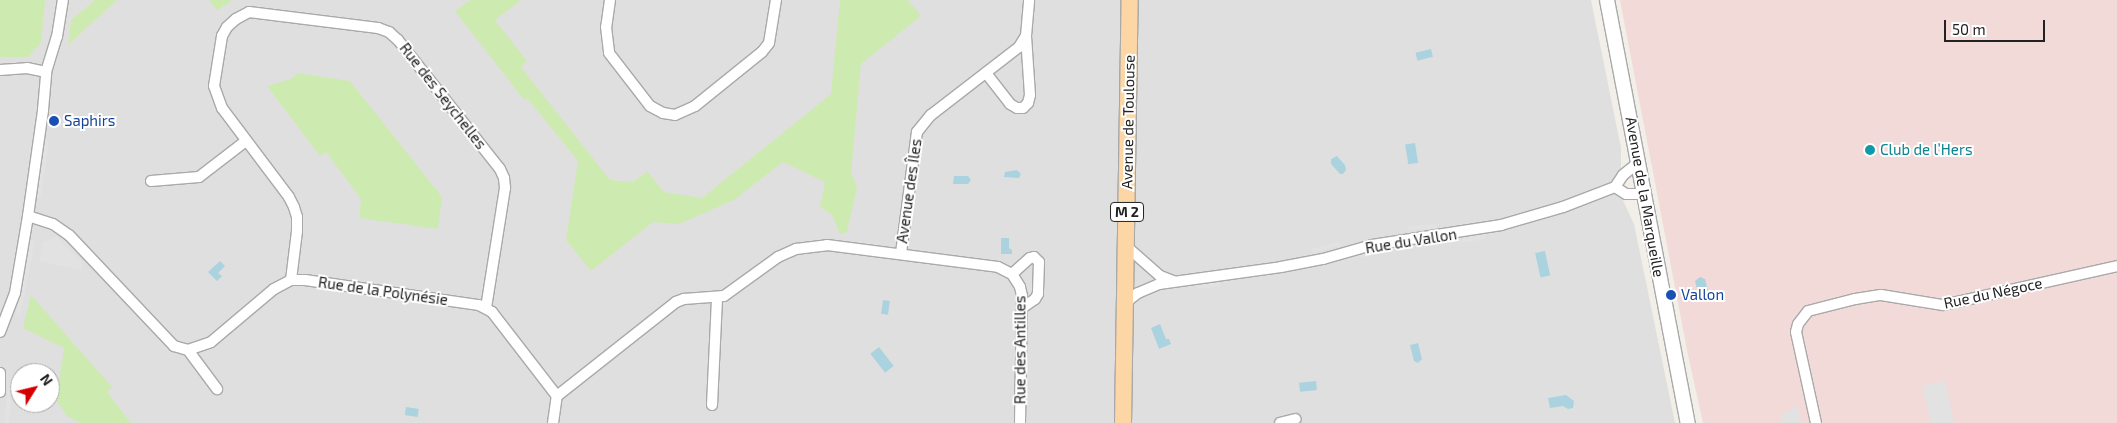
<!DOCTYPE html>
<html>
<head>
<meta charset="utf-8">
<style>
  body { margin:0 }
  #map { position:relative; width:2117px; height:423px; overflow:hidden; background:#f2efe9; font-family:"Exo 2",sans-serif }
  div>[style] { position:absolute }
  .residential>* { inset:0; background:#e0dfdf }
  .commercial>* { inset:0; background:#f2dad9 }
  .grass>* { inset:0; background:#cdebb0 }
  .parking>* { inset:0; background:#e2e2e2 }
  .water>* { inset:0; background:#aad3df; transform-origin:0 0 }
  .roads { filter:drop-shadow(1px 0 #a9a9a9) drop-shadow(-1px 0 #a9a9a9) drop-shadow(0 1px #a9a9a9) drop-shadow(0 -1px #a9a9a9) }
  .minor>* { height:10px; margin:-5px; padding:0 5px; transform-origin:5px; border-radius:5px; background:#fff }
  .tertiary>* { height:14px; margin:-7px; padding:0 7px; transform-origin:7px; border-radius:7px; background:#fff }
  .primary>* { height:16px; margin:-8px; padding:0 8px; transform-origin:8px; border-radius:8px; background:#fcd6a4 }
  .dots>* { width:14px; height:14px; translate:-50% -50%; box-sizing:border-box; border:2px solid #fff; border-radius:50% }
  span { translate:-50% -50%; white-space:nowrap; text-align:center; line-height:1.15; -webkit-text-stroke:4px #fff; paint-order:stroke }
  .shield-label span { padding:1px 4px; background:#fff; border:1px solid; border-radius:4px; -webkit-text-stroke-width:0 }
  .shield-label { font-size:14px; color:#222; font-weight:700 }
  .street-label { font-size:15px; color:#222 }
  .transit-label { font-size:15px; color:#164399 }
  .left { translate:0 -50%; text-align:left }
  .culture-label { font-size:15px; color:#0d838f }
  .north { position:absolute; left:10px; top:363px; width:50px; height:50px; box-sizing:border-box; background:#fff; border:1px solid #a7a7a7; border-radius:50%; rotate:54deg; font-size:14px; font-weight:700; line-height:20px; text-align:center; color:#222 }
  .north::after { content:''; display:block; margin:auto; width:18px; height:22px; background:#d40000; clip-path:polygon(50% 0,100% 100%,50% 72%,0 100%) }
  .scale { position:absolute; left:1944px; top:20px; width:101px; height:22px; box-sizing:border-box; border:2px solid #222; border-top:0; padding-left:6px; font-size:15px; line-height:18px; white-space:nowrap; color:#222; -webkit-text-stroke:4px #fff; paint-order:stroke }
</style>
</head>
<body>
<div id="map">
  <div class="residential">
    <div style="clip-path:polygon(evenodd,0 0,1591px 0,1621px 148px,1621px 196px,1634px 224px,1675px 423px,0 423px,0 0,20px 373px,50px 373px,50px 403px,20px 403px,20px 373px)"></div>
  </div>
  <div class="commercial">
    <div style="clip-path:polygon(1620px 0,2117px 0,2117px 423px,1703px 423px,1688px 355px)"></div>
  </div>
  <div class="grass">
    <div style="clip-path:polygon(0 0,45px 0,41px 43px,28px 57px,0 57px)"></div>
    <div style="clip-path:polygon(95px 0,117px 0,68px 45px,71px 20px)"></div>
    <div style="clip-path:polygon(209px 0,230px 0,231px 2px,217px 10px)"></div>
    <div style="clip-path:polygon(470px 0,521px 0,495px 20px,527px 61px,521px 67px,610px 180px,633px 182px,647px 171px,664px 192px,702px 198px,831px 94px,840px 0,908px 0,921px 16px,861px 64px,851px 172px,857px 187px,847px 232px,840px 234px,832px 215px,820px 207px,825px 182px,783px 162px,734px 200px,679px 224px,653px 222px,591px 271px,566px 240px,578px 161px,527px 98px,524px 100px,455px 11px)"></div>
    <div style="clip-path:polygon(298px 73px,350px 81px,442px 197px,438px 229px,359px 218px,361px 199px,326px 152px,320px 156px,267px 86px,291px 79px)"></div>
    <div style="clip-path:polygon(31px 295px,112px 387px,107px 392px,131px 423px,80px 423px,67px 416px,56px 400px,64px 348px,23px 328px)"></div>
  </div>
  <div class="parking">
    <div style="clip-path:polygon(45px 141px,49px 141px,41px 197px,36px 197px)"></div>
    <div style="clip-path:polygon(1436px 224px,1439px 228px,1408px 230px,1409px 226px)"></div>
    <div style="clip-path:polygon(1486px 234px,1485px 239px,1461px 243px,1458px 240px)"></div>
    <div style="clip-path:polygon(56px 237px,83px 263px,81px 270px,39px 261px,42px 243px)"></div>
    <div style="clip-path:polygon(30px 240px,35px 241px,20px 316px,16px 315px)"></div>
    <div style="clip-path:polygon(1338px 242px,1341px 245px,1312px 253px,1312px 249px)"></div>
    <div style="clip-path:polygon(1389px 247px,1387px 251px,1362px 258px,1360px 254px)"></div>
    <div style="clip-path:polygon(1220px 282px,1219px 286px,1199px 289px,1196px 285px)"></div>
    <div style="clip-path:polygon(1945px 381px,1954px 423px,1931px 423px,1922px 386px)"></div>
    <div style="clip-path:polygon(8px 388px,12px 389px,9px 423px,4px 423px)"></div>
    <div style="clip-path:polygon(1795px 405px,1797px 405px,1801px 423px,1782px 423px,1780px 414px,1789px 412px)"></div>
  </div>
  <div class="water">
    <div style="left:1431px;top:49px;width:8px;height:16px;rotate:76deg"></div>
    <div style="left:1415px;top:143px;width:20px;height:10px;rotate:81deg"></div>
    <div style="clip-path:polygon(1337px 156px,1345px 165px,1346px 170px,1343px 174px,1340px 174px,1331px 164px,1331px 159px)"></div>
    <div style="clip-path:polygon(1017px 170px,1021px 174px,1019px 178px,1004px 177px,1005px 172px)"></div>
    <div style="clip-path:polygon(954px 176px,968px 176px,971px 180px,968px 184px,953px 184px)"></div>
    <div style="clip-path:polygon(1001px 238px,1009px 238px,1009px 248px,1012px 250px,1012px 254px,1001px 254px)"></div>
    <div style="left:1545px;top:251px;width:25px;height:10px;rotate:78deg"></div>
    <div style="clip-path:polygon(220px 261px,225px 266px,218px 273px,222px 276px,217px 281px,208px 272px)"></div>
    <div style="clip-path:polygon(1700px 277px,1705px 279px,1710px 299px,1700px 301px,1695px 281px)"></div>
    <div style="left:883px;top:300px;width:7px;height:14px;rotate:8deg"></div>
    <div style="clip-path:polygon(1160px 324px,1166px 339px,1169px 339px,1171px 344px,1159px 349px,1151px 328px)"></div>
    <div style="clip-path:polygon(1418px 343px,1422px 359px,1418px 363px,1414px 361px,1410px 345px)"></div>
    <div style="left:879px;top:347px;width:24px;height:11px;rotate:52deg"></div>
    <div style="left:1316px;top:381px;width:9px;height:17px;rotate:84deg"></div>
    <div style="clip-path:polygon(1566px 395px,1574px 401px,1573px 408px,1568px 409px,1563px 406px,1550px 408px,1548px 398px)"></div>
    <div style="left:406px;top:407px;width:13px;height:8px;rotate:9deg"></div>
  </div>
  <div class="roads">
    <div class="minor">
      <div style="left:610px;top:0;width:27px;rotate:98deg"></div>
      <div style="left:606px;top:27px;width:26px;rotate:83deg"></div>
      <div style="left:609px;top:53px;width:67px;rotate:52.3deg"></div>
      <div style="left:650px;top:106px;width:15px;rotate:28deg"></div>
      <div style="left:663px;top:113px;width:12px;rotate:9deg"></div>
      <div style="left:675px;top:115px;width:22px;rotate:-24deg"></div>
      <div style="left:695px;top:106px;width:86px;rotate:-38.9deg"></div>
      <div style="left:762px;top:52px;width:11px;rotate:-52deg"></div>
      <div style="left:769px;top:43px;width:44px;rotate:-80.8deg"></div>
      <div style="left:0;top:70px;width:27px;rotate:-4deg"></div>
      <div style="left:27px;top:68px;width:19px;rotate:12deg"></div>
      <div style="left:986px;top:73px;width:39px;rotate:52deg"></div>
      <div style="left:1010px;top:104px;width:8px;rotate:30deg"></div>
      <div style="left:1017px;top:108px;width:6px"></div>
      <div style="left:1023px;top:108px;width:7px;rotate:-45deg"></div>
      <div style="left:1028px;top:103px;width:8px;rotate:-76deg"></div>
      <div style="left:1030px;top:95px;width:59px;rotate:-93.9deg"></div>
      <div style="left:151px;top:181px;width:48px;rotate:-4.8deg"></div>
      <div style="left:199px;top:177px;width:59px;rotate:-37.5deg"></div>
      <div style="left:1615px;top:187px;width:14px;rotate:-56deg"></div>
      <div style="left:1623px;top:175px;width:19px;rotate:-39deg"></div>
      <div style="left:28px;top:216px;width:26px;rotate:18deg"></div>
      <div style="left:53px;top:224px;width:19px;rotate:35deg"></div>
      <div style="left:69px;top:235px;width:153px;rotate:46.6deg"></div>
      <div style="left:174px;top:346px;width:15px;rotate:16deg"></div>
      <div style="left:188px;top:350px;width:24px;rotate:-19deg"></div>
      <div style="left:211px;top:342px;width:82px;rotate:-40.1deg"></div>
      <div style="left:274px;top:289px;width:19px;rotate:-28deg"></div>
      <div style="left:291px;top:280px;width:14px"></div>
      <div style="left:305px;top:280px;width:176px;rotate:8.2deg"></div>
      <div style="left:479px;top:305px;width:15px;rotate:28deg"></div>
      <div style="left:492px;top:312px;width:106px;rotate:52.3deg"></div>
      <div style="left:1126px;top:246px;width:45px;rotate:41.4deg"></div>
      <div style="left:1160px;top:276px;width:14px;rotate:21deg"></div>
      <div style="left:901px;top:253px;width:122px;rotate:-82.5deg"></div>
      <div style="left:917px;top:132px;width:22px;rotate:-51deg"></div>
      <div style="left:931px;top:115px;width:111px;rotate:-37.7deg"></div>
      <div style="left:1019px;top:47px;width:13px;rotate:-58deg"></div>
      <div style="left:1026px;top:36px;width:36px;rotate:-85deg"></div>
      <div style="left:1012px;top:274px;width:24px;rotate:-42deg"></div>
      <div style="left:1030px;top:258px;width:4px;rotate:-14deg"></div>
      <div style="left:1034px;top:257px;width:7px;rotate:45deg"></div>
      <div style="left:1039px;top:262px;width:32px;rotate:92deg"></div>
      <div style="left:1038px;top:294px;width:6px;rotate:121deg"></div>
      <div style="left:1035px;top:299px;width:16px;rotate:145deg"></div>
      <div style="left:291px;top:280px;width:49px;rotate:-83deg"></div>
      <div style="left:297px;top:231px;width:14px;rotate:-90deg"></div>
      <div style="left:297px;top:217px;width:10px;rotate:-107deg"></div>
      <div style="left:294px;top:207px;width:11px;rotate:-117deg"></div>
      <div style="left:289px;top:197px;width:111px;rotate:-127deg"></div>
      <div style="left:222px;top:108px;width:23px;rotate:-110deg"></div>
      <div style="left:214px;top:86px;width:51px;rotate:-80.9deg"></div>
      <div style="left:222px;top:36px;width:10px;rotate:-61deg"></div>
      <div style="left:227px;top:27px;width:12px;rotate:-42deg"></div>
      <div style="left:236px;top:19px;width:15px;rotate:-28deg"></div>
      <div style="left:249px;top:12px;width:130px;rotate:7.1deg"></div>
      <div style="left:378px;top:28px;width:12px;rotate:20deg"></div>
      <div style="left:389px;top:32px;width:12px;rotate:42deg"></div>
      <div style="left:398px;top:40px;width:164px;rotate:51.7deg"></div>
      <div style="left:500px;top:169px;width:10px;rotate:66deg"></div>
      <div style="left:504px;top:178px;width:10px;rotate:84deg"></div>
      <div style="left:505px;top:188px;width:121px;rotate:99deg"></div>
      <div style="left:1125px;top:303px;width:16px;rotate:-38deg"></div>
      <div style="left:1138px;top:293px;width:23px;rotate:-23deg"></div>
      <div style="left:1159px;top:284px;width:123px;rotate:-7.9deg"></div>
      <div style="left:1281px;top:267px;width:43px;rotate:-10.8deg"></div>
      <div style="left:1323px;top:259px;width:51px;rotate:-15.9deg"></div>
      <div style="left:1372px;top:245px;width:131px;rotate:-8.8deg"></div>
      <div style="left:1501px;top:225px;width:65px;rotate:-16.2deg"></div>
      <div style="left:1563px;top:207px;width:56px;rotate:-21deg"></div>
      <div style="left:1615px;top:187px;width:13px;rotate:32deg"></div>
      <div style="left:1626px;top:194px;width:18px"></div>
      <div style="left:0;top:332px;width:42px;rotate:-69deg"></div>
      <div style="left:15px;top:293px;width:78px;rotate:-80.4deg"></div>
      <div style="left:28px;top:216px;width:107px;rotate:-81.9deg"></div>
      <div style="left:43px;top:110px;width:38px;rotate:-85deg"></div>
      <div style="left:46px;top:72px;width:37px;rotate:-73deg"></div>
      <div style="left:57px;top:37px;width:37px;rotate:-81deg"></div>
      <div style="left:188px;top:350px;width:49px;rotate:53.4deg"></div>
      <div style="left:0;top:373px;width:19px;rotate:90deg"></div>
      <div style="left:712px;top:405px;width:107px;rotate:-87.3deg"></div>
      <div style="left:553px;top:423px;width:27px;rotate:-82deg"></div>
      <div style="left:557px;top:396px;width:152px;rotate:-38.3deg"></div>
      <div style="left:676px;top:302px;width:9px;rotate:-21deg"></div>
      <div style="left:684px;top:299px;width:40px;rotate:-4.3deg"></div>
      <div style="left:724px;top:296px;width:67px;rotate:-35.8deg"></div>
      <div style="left:778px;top:257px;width:20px;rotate:-24deg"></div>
      <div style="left:796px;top:249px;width:31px;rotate:-7deg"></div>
      <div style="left:827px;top:245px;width:172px;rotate:7.3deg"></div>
      <div style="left:998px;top:267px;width:16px;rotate:27deg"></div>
      <div style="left:1012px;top:274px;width:15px;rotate:58deg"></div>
      <div style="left:1020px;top:287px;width:9px;rotate:77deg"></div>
      <div style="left:1022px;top:296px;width:127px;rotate:90.9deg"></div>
      <div style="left:1280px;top:423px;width:16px;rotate:-14deg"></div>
      <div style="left:1816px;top:423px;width:93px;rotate:-102.4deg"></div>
      <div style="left:1796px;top:332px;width:8px;rotate:-76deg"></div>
      <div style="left:1798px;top:324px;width:16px;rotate:-52deg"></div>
      <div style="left:1808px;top:311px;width:49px;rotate:-14.3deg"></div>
      <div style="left:1855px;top:299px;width:26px;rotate:-9deg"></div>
      <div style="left:1881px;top:295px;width:63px;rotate:9.2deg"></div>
      <div style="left:1943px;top:305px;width:178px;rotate:-12.6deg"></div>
    </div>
    <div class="tertiary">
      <div style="left:1607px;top:0;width:431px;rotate:79.2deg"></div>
    </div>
    <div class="primary">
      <div style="left:1123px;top:423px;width:423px;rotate:-89.1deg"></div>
    </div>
  </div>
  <div class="dots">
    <div style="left:54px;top:121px;background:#1a4fb4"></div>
    <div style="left:1870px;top:150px;background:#0f9aa8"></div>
    <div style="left:1671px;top:295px;background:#1a4fb4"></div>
  </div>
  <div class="shield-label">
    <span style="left:1127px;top:212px">M 2</span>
  </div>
  <div class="street-label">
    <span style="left:443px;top:96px;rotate:52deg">Rue des Seychelles</span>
    <span style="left:1128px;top:122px;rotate:-89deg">Avenue de Toulouse</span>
    <span style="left:909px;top:191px;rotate:-82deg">Avenue des Îles</span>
    <span style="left:1645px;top:197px;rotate:80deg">Avenue de la Marqueille</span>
    <span style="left:1411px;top:241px;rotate:-9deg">Rue du Vallon</span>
    <span style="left:383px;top:291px;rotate:8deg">Rue de la Polynésie</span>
    <span style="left:1993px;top:293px;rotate:-12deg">Rue du Négoce</span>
    <span style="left:1020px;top:350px;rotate:-90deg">Rue des Antilles</span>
  </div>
  <div class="transit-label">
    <span class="left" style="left:64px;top:121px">Saphirs</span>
    <span class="left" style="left:1681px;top:295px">Vallon</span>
  </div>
  <div class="culture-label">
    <span class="left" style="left:1880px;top:150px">Club de l’Hers</span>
  </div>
  <div class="north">N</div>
  <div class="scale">50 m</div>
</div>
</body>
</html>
